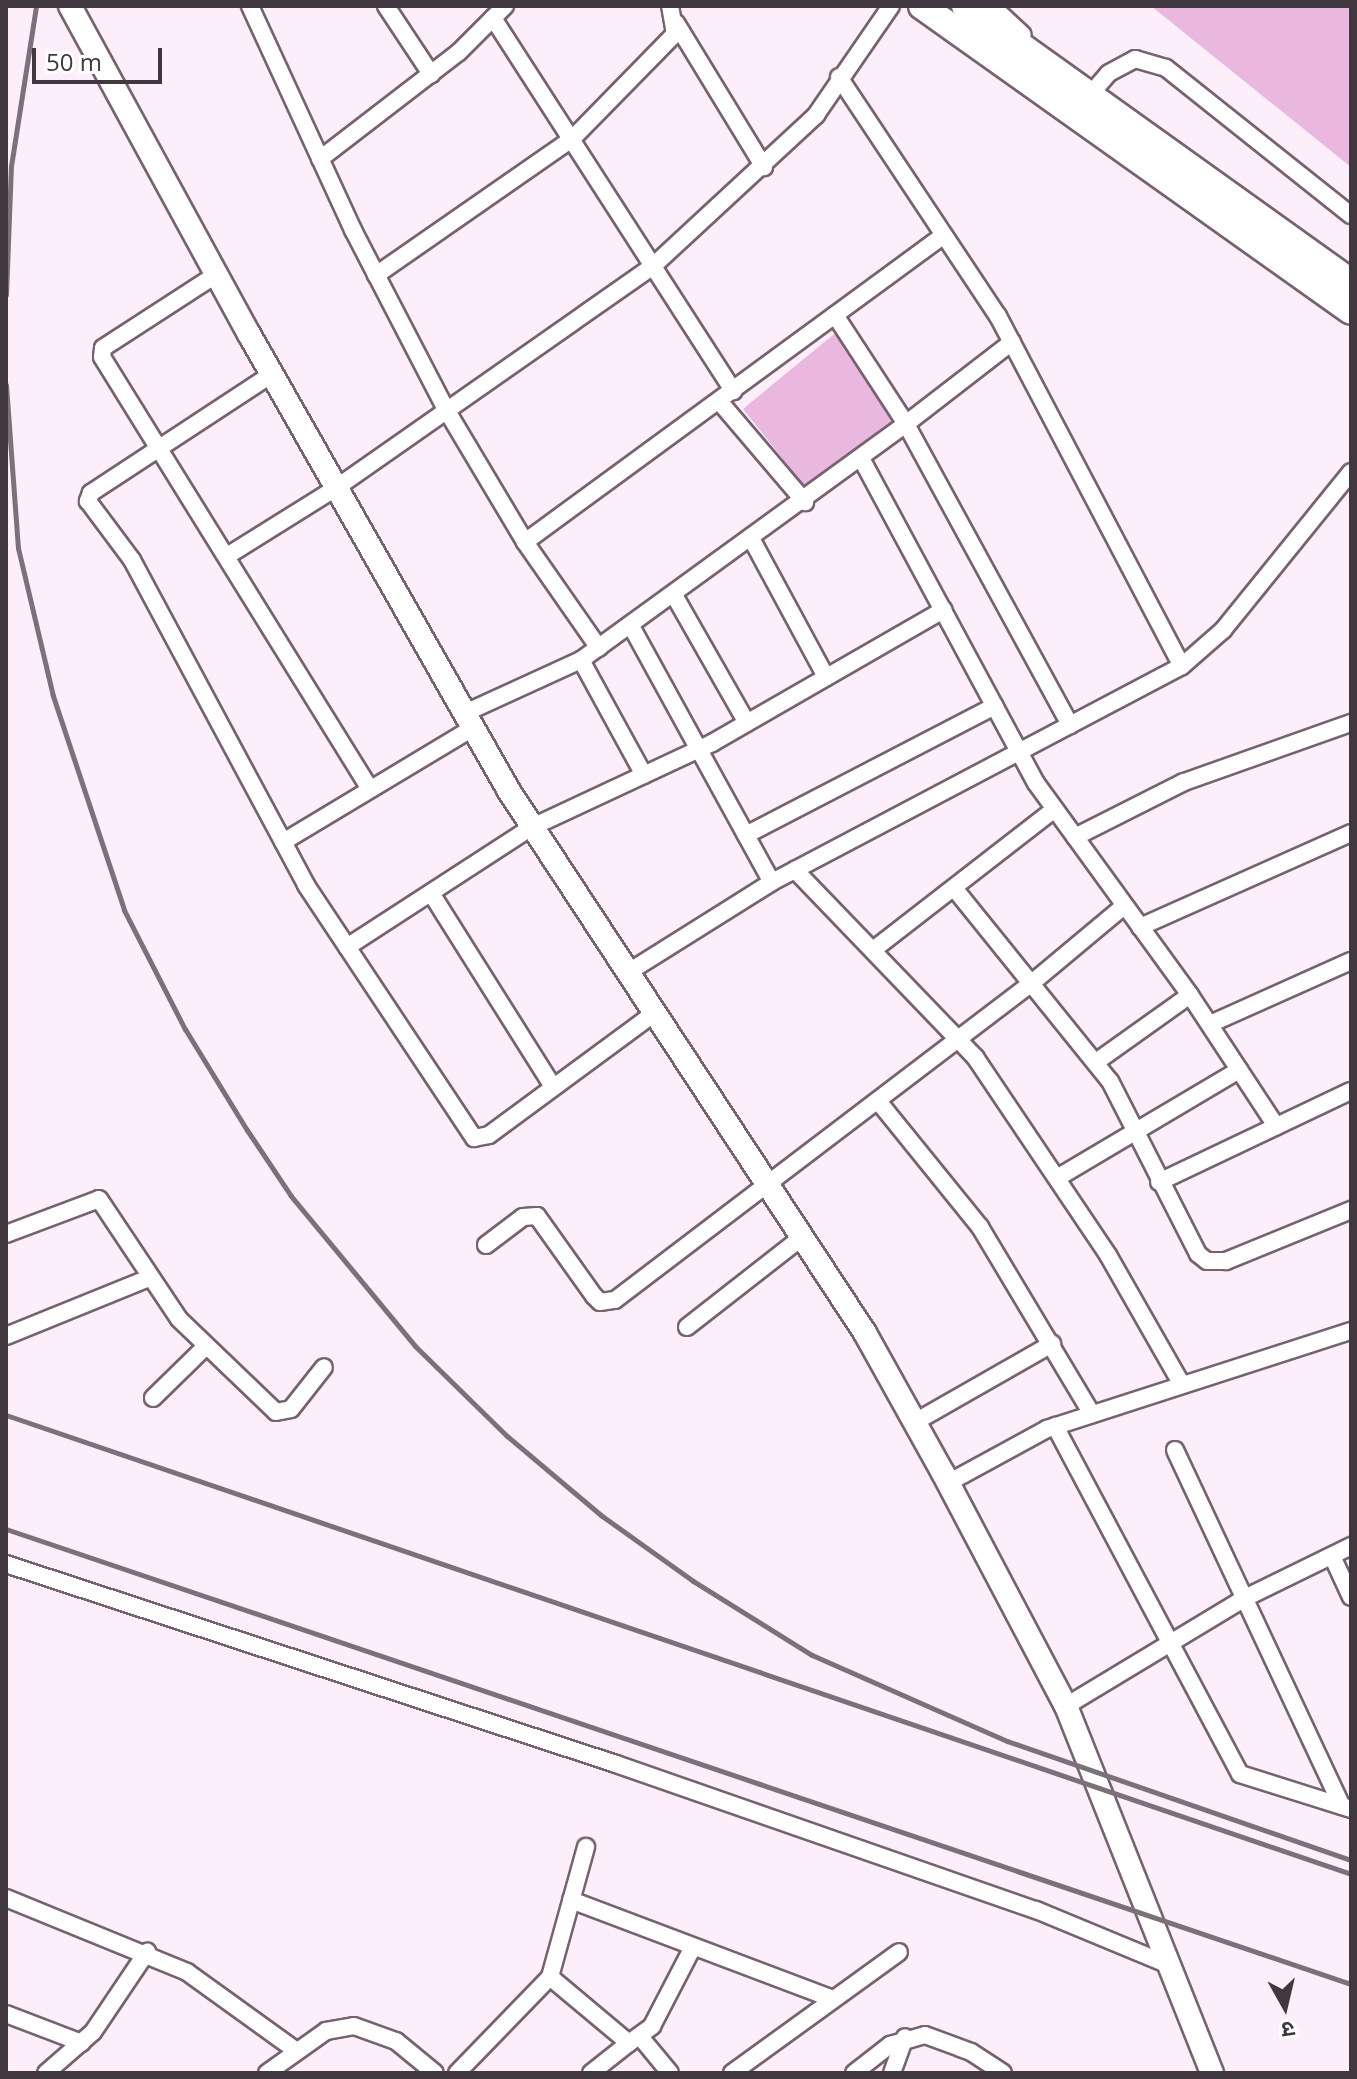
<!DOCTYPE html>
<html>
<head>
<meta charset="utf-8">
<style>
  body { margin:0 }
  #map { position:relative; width:1357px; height:2079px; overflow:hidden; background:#fceff9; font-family:"Open Sans","Noto Sans Devanagari",sans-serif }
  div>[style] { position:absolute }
  .green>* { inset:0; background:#eab7df }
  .roads { filter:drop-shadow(2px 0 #766271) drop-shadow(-2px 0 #766271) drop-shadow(0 2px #766271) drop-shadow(0 -2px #766271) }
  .street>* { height:16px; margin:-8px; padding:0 8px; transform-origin:8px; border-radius:8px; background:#fff }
  .secondary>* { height:22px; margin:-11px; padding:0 11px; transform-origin:11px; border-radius:11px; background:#fff }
  .primary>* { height:26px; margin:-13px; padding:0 13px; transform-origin:13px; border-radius:13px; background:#fff }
  .rail>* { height:5px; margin:-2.5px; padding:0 2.5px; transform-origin:2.5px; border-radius:2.5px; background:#7c7179 }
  span { translate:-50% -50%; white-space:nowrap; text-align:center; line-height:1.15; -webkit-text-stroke:7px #fff; paint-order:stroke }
  .frame { position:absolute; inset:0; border:8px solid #41383f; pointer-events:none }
  .north { position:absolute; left:1245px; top:1967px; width:80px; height:80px; -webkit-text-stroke:6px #fff; paint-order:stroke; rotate:172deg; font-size:22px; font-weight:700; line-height:32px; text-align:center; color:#41383f }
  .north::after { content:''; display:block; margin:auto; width:28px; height:36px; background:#41383f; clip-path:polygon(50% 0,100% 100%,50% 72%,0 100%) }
  .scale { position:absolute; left:32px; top:48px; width:130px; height:36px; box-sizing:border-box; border:4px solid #41383f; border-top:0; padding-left:10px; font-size:24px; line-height:28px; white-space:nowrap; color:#41383f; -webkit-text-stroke:6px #fff; paint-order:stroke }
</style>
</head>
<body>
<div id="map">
  <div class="green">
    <div style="clip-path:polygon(1151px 6px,1351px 6px,1351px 167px)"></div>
    <div style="clip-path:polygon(839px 330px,902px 424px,806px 488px,743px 409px)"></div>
  </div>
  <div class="roads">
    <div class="street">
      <div style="left:250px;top:6px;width:247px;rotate:65.3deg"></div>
      <div style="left:353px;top:230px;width:204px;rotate:62.6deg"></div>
      <div style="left:447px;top:411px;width:152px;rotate:59.2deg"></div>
      <div style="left:525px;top:542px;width:129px;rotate:55.1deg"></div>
      <div style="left:386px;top:6px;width:82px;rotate:56.5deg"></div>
      <div style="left:992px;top:6px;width:42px;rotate:43.1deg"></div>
      <div style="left:493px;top:18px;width:444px;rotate:57.2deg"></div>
      <div style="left:676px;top:23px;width:169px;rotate:58.6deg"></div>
      <div style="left:839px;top:77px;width:287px;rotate:56.4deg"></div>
      <div style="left:998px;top:316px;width:395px;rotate:62.3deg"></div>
      <div style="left:1084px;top:91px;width:7px;rotate:45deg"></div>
      <div style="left:1089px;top:96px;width:30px;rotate:-49deg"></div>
      <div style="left:1109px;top:73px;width:30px;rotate:-28deg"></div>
      <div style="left:1135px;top:59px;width:32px;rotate:16deg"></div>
      <div style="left:1166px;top:68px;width:236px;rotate:38.5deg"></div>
      <div style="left:320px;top:159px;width:175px;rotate:-37.6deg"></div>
      <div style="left:459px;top:52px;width:65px;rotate:-45deg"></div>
      <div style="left:217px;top:274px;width:136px;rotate:147deg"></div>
      <div style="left:103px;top:348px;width:9px;rotate:96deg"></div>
      <div style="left:102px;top:357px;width:508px;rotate:58.19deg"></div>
      <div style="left:376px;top:275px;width:240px;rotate:-34.8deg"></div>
      <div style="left:573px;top:138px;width:146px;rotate:-45.6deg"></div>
      <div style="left:675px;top:34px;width:28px;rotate:-100deg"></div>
      <div style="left:1012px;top:342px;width:134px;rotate:142.3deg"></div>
      <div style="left:906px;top:424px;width:343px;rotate:61.4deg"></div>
      <div style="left:272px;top:374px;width:217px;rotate:146.7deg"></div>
      <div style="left:91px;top:493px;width:9px;rotate:111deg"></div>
      <div style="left:88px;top:501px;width:74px;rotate:53.3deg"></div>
      <div style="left:132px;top:560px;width:369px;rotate:61.8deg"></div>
      <div style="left:306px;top:885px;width:304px;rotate:56.4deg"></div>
      <div style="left:474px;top:1138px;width:15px;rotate:-11deg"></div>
      <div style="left:489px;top:1135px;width:204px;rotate:-36.4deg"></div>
      <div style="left:719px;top:401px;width:133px;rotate:49.6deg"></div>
      <div style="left:862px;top:460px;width:367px;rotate:61.7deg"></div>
      <div style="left:1036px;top:783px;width:262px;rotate:54deg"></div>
      <div style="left:1190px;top:995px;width:157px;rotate:56.7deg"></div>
      <div style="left:752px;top:540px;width:156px;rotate:61.6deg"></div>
      <div style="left:525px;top:542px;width:519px;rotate:-36.23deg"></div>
      <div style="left:227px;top:556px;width:128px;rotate:-32deg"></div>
      <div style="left:336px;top:488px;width:386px;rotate:-35deg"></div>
      <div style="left:652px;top:267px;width:224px;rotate:-42.8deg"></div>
      <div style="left:816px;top:115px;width:132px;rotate:-55.5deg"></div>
      <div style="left:674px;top:595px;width:147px;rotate:60.3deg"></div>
      <div style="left:631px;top:626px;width:292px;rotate:61.2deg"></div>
      <div style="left:581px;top:660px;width:131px;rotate:61.3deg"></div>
      <div style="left:465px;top:713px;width:128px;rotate:-24.6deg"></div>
      <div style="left:581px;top:660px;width:402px;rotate:-36deg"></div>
      <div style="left:906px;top:424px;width:130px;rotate:-123.1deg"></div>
      <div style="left:746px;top:835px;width:280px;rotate:-27.4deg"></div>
      <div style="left:1075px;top:837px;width:122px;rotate:-26.8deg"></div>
      <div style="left:1184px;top:782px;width:177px;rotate:-19.5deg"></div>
      <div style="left:283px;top:842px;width:222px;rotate:-31deg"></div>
      <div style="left:795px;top:870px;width:260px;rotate:46.1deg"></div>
      <div style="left:975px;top:1057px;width:239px;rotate:56.1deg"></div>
      <div style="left:1108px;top:1255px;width:147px;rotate:60.3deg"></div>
      <div style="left:954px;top:888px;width:248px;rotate:51.1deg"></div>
      <div style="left:1110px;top:1081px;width:194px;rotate:63deg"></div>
      <div style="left:1198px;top:1254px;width:11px;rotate:38deg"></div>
      <div style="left:1207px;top:1261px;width:19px"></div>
      <div style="left:1226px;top:1261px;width:135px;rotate:-22.2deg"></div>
      <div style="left:431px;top:893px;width:229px;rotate:57.8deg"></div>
      <div style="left:1140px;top:927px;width:231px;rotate:-24deg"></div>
      <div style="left:347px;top:947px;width:221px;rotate:-33deg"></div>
      <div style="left:532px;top:827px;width:199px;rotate:-25deg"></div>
      <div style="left:712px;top:743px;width:267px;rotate:-29.9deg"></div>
      <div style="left:873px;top:950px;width:230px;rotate:-37.8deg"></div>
      <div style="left:627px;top:973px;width:171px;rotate:-32.1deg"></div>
      <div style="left:772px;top:882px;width:463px;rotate:-27.8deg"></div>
      <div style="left:1182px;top:666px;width:55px;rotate:-41.3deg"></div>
      <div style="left:1223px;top:630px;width:203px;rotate:-51deg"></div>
      <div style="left:1210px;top:1024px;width:154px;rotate:-24.1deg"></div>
      <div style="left:1096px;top:1062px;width:115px;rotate:-35.5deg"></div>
      <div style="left:878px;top:1101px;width:162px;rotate:51deg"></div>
      <div style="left:980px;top:1227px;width:218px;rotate:59.1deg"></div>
      <div style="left:1057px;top:1178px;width:212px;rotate:-30.7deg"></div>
      <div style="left:1159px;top:1182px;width:212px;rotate:-25.4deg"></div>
      <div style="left:6px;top:1234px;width:99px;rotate:-20.6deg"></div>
      <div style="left:99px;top:1199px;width:144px;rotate:56.3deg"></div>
      <div style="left:179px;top:1319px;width:134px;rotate:43.8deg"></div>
      <div style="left:276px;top:1412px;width:15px;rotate:-11deg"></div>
      <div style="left:291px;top:1409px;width:53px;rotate:-51.8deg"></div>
      <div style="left:486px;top:1245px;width:46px;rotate:-37.1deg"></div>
      <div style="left:523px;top:1217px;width:14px;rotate:-4deg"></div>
      <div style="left:537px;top:1216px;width:98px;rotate:54.5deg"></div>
      <div style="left:594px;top:1296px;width:8px;rotate:45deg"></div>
      <div style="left:600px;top:1302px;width:15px;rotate:-8deg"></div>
      <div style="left:615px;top:1300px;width:525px;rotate:-37.26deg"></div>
      <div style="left:1033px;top:982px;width:119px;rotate:-39.9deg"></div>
      <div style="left:687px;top:1327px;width:146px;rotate:-38deg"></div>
      <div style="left:6px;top:1336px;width:154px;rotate:-22.1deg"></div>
      <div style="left:153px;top:1398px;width:73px;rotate:-44.4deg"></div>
      <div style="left:915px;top:1422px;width:158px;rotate:-29.7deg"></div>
      <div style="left:1055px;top:1426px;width:394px;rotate:62deg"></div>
      <div style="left:1240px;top:1774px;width:116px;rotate:17.5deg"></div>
      <div style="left:1175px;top:1450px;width:393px;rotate:64.9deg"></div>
      <div style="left:948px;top:1483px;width:113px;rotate:-28.6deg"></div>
      <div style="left:1047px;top:1429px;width:319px;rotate:-17.9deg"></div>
      <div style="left:1332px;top:1556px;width:45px;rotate:65.1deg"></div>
      <div style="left:6px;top:1564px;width:642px;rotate:18.15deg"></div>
      <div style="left:616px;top:1764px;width:445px;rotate:19.2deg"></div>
      <div style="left:1036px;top:1910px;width:146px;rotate:22.5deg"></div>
      <div style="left:1066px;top:1706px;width:211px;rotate:-31.1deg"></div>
      <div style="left:1247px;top:1597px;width:116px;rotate:-26.1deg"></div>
      <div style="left:6px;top:1898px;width:196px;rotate:22.2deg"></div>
      <div style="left:187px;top:1972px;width:133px;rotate:35.8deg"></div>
      <div style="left:571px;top:1900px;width:278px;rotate:20.7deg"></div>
      <div style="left:550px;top:1977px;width:103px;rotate:39.9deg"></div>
      <div style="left:629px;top:2043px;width:29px;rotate:-36deg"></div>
      <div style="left:652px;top:2026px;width:89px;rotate:-62.6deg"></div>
      <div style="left:6px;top:2014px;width:81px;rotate:20.9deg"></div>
      <div style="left:642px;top:2039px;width:44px;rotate:50.5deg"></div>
      <div style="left:46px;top:2073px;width:62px;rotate:-41.1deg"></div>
      <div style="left:93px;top:2032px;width:97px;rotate:-56deg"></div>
      <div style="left:267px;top:2073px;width:72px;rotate:-35.4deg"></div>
      <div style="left:326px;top:2031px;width:28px;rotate:-10deg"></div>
      <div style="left:354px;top:2026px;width:45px;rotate:19.7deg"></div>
      <div style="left:396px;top:2041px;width:50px;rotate:39.4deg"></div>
      <div style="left:457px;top:2073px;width:134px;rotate:-45.9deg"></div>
      <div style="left:550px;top:1977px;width:135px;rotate:-74.5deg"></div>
      <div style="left:591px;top:2073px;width:48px;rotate:-38.3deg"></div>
      <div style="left:732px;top:2073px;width:206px;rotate:-35.9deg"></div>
      <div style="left:854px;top:2073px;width:46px;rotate:-37.9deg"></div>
      <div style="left:890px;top:2045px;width:36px;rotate:-16deg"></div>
      <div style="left:925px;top:2035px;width:49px;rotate:20.3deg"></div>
      <div style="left:971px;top:2052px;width:38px;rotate:33deg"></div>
      <div style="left:892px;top:2073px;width:38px;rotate:-70deg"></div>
    </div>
    <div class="secondary">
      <div style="left:70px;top:6px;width:374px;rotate:61.4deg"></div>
      <div style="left:249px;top:334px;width:526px;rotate:60.36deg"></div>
      <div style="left:509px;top:791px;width:648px;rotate:56.7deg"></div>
      <div style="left:865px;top:1333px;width:160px;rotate:60.9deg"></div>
      <div style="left:943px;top:1473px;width:263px;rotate:62.2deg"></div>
      <div style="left:1066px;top:1706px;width:395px;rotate:68.3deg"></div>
    </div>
    <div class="primary">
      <div style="left:922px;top:6px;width:526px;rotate:35.41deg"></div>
      <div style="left:965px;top:6px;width:475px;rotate:35.6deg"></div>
    </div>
  </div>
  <div class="rail">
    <div style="left:6px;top:295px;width:129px;rotate:-87.8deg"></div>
    <div style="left:11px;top:166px;width:162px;rotate:-81.1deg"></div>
    <div style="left:6px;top:385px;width:163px;rotate:85.8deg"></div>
    <div style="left:18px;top:548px;width:152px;rotate:76.7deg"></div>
    <div style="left:53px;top:696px;width:225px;rotate:71.6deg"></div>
    <div style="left:124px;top:910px;width:134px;rotate:62.9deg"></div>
    <div style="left:185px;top:1029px;width:119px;rotate:58.5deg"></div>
    <div style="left:247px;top:1130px;width:79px;rotate:56.3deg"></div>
    <div style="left:291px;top:1196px;width:195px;rotate:50.4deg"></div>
    <div style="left:415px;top:1346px;width:129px;rotate:44.4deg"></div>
    <div style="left:507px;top:1436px;width:124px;rotate:40.1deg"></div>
    <div style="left:602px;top:1516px;width:112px;rotate:35.5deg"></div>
    <div style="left:693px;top:1581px;width:140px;rotate:31.9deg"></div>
    <div style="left:812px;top:1655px;width:213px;rotate:23.8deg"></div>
    <div style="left:1007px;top:1741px;width:364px;rotate:19.1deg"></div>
    <div style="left:6px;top:1415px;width:1421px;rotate:18.84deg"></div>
    <div style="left:6px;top:1529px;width:1420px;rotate:18.69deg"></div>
  </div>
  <div class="frame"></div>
  <div class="north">उ</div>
  <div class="scale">50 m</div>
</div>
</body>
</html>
